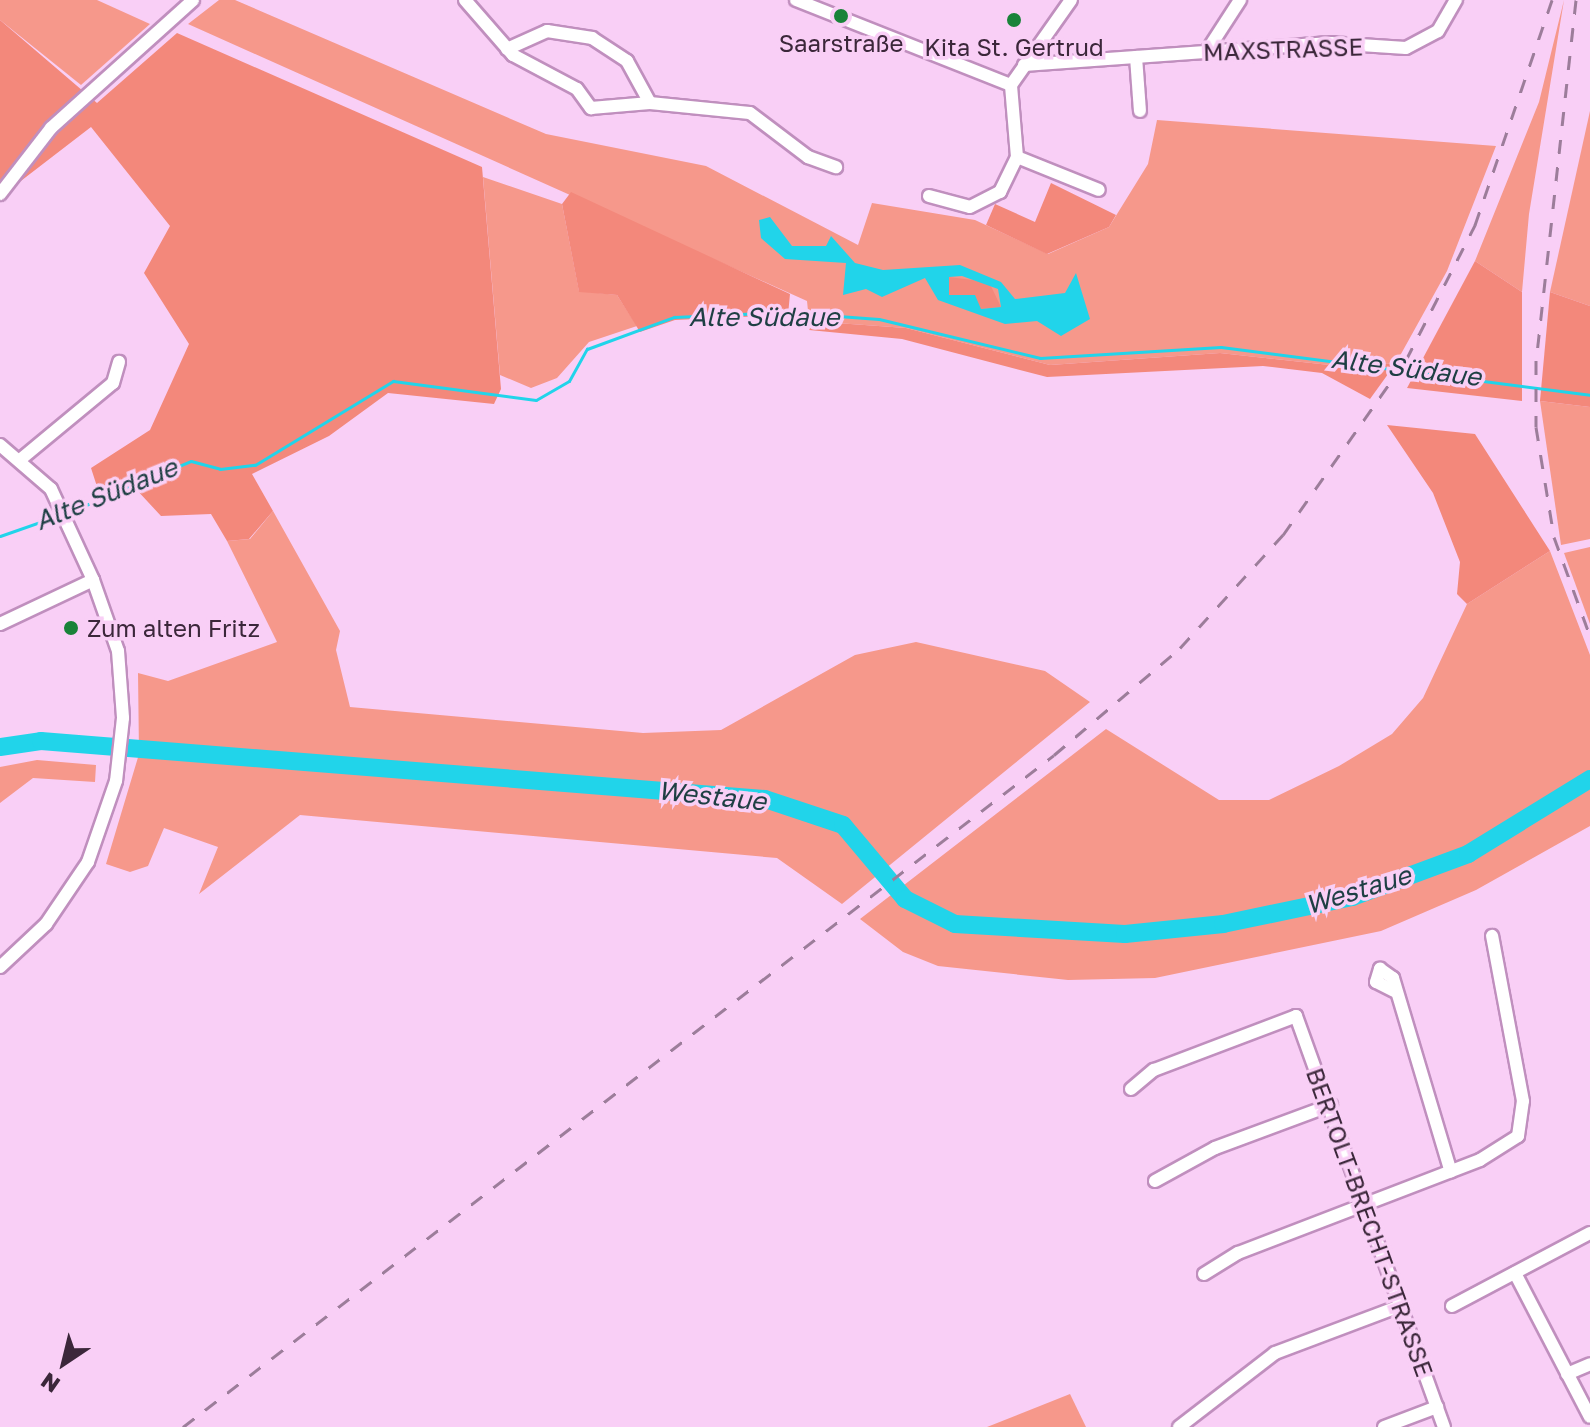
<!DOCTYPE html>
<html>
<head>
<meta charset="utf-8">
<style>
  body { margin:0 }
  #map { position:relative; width:1590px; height:1427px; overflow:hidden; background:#f9cff6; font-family:"Golos Text",sans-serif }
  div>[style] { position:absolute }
  .green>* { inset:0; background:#f6988b }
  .forest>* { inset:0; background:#f3887b }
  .water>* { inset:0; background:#21d4ea }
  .stream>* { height:3px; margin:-1.5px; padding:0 1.5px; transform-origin:1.5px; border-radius:1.5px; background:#21d4ea }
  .river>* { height:18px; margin:-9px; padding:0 9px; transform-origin:9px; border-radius:9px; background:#21d4ea }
  .roads { filter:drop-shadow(2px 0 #c08fbe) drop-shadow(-2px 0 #c08fbe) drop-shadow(0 2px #c08fbe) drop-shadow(0 -2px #c08fbe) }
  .minor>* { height:12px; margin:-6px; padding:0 6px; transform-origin:6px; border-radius:6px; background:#fff }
  .rail>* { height:3px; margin-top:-1.5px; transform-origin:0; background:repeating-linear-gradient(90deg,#9c7d9a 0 14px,transparent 0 28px) }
  .dots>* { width:22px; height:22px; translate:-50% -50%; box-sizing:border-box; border:4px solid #f9cff6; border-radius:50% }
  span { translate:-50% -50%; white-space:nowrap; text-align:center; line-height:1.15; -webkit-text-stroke:7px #f9cff6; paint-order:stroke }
  .poi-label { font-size:24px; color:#3b273a }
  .left { translate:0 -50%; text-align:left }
  .street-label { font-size:24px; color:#3b273a }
  .water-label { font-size:26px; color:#1e3f44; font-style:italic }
  .north { position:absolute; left:24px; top:1323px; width:80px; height:80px; -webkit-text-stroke:6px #f9cff6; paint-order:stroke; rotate:215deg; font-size:22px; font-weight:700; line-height:32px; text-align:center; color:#3b273a }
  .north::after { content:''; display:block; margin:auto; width:28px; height:36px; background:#3b273a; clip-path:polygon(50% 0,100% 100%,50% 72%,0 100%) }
</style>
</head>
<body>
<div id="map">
  <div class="green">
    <div style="clip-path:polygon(0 0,97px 0,150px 24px,81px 85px,0 20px)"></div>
    <div style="clip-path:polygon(219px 0,235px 0,546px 134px,706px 166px,858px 245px,872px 203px,975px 220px,1048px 254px,1109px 227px,1148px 164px,1157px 120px,1496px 146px,1447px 271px,1396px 363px,1348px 367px,1220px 353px,1050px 365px,906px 328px,809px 321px,807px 301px,188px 24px)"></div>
    <div style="clip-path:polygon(1564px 0,1529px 214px,1522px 292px,1475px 261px,1539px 102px)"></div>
    <div style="clip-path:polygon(1590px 111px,1590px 306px,1550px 292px)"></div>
    <div style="clip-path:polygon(483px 177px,562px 204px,579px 291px,617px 295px,637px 326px,589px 342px,557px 378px,531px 388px,500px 375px)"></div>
    <div style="clip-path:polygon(1540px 401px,1590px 407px,1590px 539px,1561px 545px)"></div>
    <div style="clip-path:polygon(273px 511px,340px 631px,336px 650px,350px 707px,643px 733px,721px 730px,855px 655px,916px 642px,1045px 671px,1090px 702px,842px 904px,777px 858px,300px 815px,199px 894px,218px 847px,164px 828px,148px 866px,130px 872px,106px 864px,139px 754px,138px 673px,168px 681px,277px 642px,227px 541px,250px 539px)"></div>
    <div style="clip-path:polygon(1590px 547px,1590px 624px,1564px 553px)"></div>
    <div style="clip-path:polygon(1550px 551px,1590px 655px,1590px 826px,1476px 890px,1381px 931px,1155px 978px,1068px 980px,938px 966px,903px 952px,860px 919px,1106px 729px,1219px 800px,1269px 800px,1339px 766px,1392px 734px,1423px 698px,1467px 604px)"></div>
    <div style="clip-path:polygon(37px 760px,96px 765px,95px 782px,33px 778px,0 803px,0 767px)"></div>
    <div style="clip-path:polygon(1070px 1394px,1086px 1427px,987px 1427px)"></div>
  </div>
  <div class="forest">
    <div style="clip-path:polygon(0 20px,97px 103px,177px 33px,482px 167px,501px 389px,494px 404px,388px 393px,329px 436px,252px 474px,273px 511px,249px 539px,227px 541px,211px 514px,161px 516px,135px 488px,102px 502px,91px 468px,150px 430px,189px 344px,144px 273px,170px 226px,91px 127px,0 197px)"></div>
    <div style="clip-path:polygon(1051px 183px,1116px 215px,1109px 227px,1047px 254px,986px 225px,995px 204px,1035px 222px)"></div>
    <div style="clip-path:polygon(571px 192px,790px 294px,788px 315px,675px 320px,640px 332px,617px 295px,579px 292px,562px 204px)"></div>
    <div style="clip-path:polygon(1475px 261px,1522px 292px,1522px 401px,1407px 388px)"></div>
    <div style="clip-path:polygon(949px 277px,989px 282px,1001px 307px,980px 309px,949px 295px)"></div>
    <div style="clip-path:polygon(1550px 292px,1590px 306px,1590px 407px,1540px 401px)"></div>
    <div style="clip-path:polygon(809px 321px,906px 328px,1050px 365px,1220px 353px,1348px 367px,1396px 363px,1370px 399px,1322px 373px,1263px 366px,1047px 377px,902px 339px,809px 330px)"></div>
    <div style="clip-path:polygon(1387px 425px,1475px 434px,1550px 551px,1467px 604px,1457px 594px,1460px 562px,1433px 493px)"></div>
  </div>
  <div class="water">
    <div style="clip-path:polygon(evenodd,770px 217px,792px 246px,826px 246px,831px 236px,855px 263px,883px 270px,960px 265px,1001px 282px,1015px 299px,1065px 293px,1076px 273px,1090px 319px,1061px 336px,1037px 321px,1005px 324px,938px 300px,925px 278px,882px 297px,866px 289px,843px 295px,846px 263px,785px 259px,761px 238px,759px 220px,770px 217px,962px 276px,998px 289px,1001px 307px,981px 309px,975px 295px,949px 295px,949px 277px,962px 276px)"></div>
  </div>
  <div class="stream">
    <div style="left:67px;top:513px;width:134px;rotate:-22.8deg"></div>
    <div style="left:191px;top:461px;width:30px;rotate:15deg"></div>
    <div style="left:220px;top:469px;width:35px;rotate:-7deg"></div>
    <div style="left:255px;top:465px;width:162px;rotate:-31.3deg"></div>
    <div style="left:393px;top:381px;width:144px;rotate:7.6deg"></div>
    <div style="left:536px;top:400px;width:38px;rotate:-30deg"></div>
    <div style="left:569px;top:381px;width:37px;rotate:-61deg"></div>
    <div style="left:587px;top:349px;width:93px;rotate:-20.2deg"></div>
    <div style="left:674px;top:317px;width:110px;rotate:-2.6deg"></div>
    <div style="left:784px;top:312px;width:95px;rotate:4.2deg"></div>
    <div style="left:879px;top:319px;width:166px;rotate:13.6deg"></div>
    <div style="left:1040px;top:358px;width:181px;rotate:-3.5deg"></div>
    <div style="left:1221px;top:347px;width:372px;rotate:7.4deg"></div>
    <div style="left:0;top:536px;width:64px;rotate:-19.3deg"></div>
  </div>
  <div class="river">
    <div style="left:0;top:747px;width:41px;rotate:-8.3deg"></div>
    <div style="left:41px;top:741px;width:726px;rotate:4.58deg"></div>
    <div style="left:765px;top:799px;width:82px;rotate:18.4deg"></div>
    <div style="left:843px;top:825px;width:97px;rotate:50deg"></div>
    <div style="left:905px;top:899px;width:56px;rotate:26.6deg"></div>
    <div style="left:955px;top:924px;width:170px;rotate:3.4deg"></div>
    <div style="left:1125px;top:934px;width:99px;rotate:-5.8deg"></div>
    <div style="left:1223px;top:924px;width:132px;rotate:-11.8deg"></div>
    <div style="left:1352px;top:897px;width:124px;rotate:-20.3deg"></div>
    <div style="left:1468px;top:854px;width:143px;rotate:-31.6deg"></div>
  </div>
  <div class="roads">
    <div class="minor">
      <div style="left:465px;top:0;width:73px;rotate:48.9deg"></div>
      <div style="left:513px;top:55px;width:72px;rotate:28deg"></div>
      <div style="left:577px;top:89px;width:24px;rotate:54deg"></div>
      <div style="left:591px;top:108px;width:59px;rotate:-4.8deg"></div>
      <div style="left:650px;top:103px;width:100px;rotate:5.7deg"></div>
      <div style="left:750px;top:113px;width:73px;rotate:37.2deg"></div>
      <div style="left:808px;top:157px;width:30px;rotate:20deg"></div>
      <div style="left:796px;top:0;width:231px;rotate:21.6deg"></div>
      <div style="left:507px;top:49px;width:44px;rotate:-24.2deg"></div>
      <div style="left:547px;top:31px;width:46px;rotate:8.8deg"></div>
      <div style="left:592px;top:38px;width:42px;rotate:33.3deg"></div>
      <div style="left:627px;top:61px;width:48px;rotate:61.3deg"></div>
      <div style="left:1207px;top:51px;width:61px;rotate:-57.1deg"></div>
      <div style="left:1136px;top:57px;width:54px;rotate:85.8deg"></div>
      <div style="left:1024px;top:65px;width:307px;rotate:-4.1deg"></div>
      <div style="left:1330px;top:43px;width:76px;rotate:3.8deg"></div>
      <div style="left:1406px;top:48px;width:36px;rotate:-28deg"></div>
      <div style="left:1438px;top:31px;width:36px;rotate:-60deg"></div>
      <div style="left:1011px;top:85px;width:104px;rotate:-54.8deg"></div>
      <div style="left:1017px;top:157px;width:88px;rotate:21.9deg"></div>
      <div style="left:0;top:194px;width:83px;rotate:-52.3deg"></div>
      <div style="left:51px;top:128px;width:191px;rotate:-42deg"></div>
      <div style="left:929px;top:196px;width:42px;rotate:15deg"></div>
      <div style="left:970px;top:207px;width:34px;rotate:-27deg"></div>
      <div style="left:1000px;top:192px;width:39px;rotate:-64deg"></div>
      <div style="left:1017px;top:157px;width:72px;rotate:-94.8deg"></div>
      <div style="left:0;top:445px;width:67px;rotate:40.8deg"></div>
      <div style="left:51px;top:489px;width:100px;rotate:65.2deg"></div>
      <div style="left:93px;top:580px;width:75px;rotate:70.6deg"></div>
      <div style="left:118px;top:651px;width:67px;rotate:85.7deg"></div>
      <div style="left:123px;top:718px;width:63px;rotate:96.3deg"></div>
      <div style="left:116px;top:781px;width:86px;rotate:109.1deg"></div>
      <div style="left:88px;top:862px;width:75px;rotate:124.1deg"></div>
      <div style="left:46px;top:924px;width:63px;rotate:136.9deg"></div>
      <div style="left:21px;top:459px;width:119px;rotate:-39.6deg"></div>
      <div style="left:113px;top:383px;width:22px;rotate:-74deg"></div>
      <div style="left:0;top:624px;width:103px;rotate:-25.3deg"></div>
      <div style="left:1394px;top:991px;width:20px;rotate:-153deg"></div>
      <div style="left:1376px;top:982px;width:14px;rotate:-73deg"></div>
      <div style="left:1380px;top:969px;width:16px;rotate:35deg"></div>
      <div style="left:1393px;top:978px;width:202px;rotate:73.4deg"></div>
      <div style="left:1131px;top:1089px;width:30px;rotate:-40deg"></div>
      <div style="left:1154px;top:1070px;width:152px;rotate:-20.8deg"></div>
      <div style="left:1296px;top:1016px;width:437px;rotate:70.2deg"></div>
      <div style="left:1155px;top:1181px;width:68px;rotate:-28.8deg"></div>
      <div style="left:1215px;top:1148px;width:124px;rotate:-20.3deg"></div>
      <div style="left:1515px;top:1273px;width:162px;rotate:62.5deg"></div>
      <div style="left:1204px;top:1274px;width:40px;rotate:-32deg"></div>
      <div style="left:1238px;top:1253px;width:259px;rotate:-21deg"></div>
      <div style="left:1480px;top:1160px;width:45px;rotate:-32.3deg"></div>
      <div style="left:1518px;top:1136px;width:35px;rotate:-82deg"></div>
      <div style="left:1523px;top:1101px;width:168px;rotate:-100.6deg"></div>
      <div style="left:1452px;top:1306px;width:156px;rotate:-27.9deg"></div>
      <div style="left:1567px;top:1374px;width:25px;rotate:-23deg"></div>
      <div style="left:1179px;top:1427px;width:121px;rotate:-37.6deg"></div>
      <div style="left:1275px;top:1353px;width:134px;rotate:-20.6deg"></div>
      <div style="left:1384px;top:1427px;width:57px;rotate:-20.7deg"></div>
    </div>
  </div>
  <div class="rail">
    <div style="left:1576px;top:0;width:362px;rotate:96.3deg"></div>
    <div style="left:1536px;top:360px;width:67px;rotate:90deg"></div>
    <div style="left:1536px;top:427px;width:111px;rotate:80.7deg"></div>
    <div style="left:1554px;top:537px;width:105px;rotate:70deg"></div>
    <div style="left:183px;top:1427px;width:1100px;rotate:-37.65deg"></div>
    <div style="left:1054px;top:755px;width:165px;rotate:-40.3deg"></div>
    <div style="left:1180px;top:648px;width:153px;rotate:-47.7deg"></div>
    <div style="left:1283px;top:535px;width:214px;rotate:-54.9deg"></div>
    <div style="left:1406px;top:360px;width:152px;rotate:-62.9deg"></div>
    <div style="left:1475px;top:225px;width:238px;rotate:-71.1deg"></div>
  </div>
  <div class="dots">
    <div style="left:841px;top:16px;background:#198339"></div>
    <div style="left:1014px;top:20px;background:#198339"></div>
    <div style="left:71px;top:628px;background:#198339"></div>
  </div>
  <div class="poi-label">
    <span style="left:841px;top:43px">Saarstraße</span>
    <span style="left:1014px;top:47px">Kita St. Gertrud</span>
    <span class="left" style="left:87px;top:628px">Zum alten Fritz</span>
  </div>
  <div class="street-label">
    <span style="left:1283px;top:49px;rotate:-2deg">MAXSTRASSE</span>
    <span style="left:1370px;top:1222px;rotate:70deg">BERTOLT-BRECHT-STRASSE</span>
  </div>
  <div class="water-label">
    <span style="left:764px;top:317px">Alte Südaue</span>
    <span style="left:1406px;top:368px;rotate:7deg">Alte Südaue</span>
    <span style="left:106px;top:494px;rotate:-22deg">Alte Südaue</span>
    <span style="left:712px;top:796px;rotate:6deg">Westaue</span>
    <span style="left:1358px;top:890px;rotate:-17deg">Westaue</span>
  </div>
  <div class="north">N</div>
</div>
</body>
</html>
